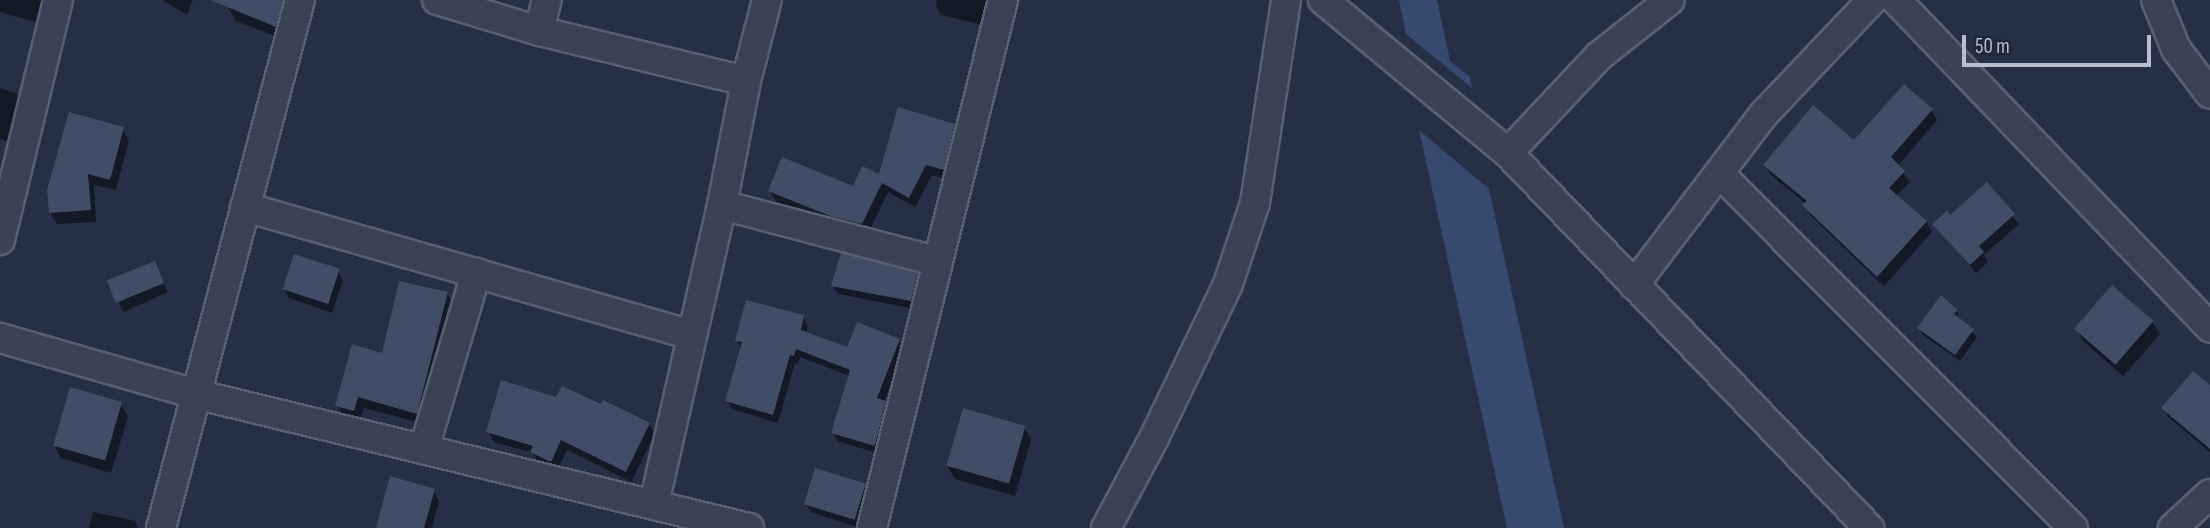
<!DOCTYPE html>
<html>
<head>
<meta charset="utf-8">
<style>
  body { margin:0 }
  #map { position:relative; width:2210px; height:528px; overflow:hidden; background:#253046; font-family:"Sofia Sans Condensed",sans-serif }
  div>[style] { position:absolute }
  .water>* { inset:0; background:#37496e }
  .shadow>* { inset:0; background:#0007 }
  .building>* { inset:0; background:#414d66; transform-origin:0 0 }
  .roads { filter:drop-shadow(2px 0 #586072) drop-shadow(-2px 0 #586072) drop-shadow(0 2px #586072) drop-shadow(0 -2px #586072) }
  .street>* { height:28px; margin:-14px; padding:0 14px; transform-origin:14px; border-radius:14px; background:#3a4355 }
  span { translate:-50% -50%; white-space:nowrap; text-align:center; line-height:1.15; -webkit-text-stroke:6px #1e273a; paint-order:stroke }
  .scale { position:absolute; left:1962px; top:35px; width:189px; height:32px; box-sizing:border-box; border:4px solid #b7bece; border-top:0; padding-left:9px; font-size:21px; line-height:24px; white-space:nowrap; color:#b7bece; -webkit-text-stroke:5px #1e273a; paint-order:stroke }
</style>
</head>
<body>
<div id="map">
  <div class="water">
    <div style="clip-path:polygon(1399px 0,1437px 0,1450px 61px,1470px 77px,1472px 88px,1406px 34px)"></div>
    <div style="clip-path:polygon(1419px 130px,1489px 189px,1564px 528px,1507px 528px)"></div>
  </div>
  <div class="shadow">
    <div style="clip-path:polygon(0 0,48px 0,42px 24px,0 12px)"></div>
    <div style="clip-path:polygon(162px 0,193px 0,187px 15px)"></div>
    <div style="clip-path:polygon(225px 0,298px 0,282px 39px,236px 21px,228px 8px,230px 2px)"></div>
    <div style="clip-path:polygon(937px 0,994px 0,986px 26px,941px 15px,936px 6px)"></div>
    <div style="clip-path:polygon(0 88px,17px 94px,24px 107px,10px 143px,0 139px)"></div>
    <div style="clip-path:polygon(1931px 110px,1937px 120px,1898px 166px,1910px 182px,1896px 196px,1926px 222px,1932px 232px,1884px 286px,1810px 215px,1806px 204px,1771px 175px,1765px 165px,1854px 142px)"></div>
    <div style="clip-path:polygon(954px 126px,960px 136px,949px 180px,932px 175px,915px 207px,888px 192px,868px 234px,837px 226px,776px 202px,770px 191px,854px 188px,880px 177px)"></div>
    <div style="clip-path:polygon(122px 129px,129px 140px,116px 190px,94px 185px,96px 222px,57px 224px,50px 213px)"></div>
    <div style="clip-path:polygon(1987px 185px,2019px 224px,1984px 255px,1988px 262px,1976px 273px,1935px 224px,1950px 217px)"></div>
    <div style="clip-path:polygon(338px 271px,343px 280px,332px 313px,289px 298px,284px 289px)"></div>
    <div style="clip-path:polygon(159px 272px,168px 292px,124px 312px,119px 303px)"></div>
    <div style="clip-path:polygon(917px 275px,922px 284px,916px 309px,838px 294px,833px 286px)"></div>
    <div style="clip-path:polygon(447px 294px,454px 305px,423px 424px,364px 408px,360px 422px,344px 417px,337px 406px,383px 355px)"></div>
    <div style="clip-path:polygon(1957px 311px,1959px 320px,1977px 337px,1960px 361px,1923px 335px,1919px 328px)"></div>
    <div style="clip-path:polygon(803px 317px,808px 326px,806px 334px,848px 349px,899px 340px,904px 349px,884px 402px,890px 411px,880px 454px,838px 441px,833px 433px,850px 376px,800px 357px,798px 364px,795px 363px,778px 423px,732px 409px,727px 401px,742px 349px,737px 340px)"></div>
    <div style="clip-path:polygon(2152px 322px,2160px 334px,2123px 376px,2084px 342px,2076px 329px)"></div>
    <div style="clip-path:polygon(2210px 388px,2210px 452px,2168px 417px,2163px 408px)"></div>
    <div style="clip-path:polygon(557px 399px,602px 407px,649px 424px,655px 434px,631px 482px,567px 450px,557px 471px,538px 462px,533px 453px,494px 442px,488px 431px)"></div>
    <div style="clip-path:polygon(120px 404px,128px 417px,111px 473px,61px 458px,54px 445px)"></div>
    <div style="clip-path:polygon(1024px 427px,1031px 440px,1015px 496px,955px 479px,947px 466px)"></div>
    <div style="clip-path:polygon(865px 486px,870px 494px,860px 528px,811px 512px,806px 504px)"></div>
    <div style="clip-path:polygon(433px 490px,439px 501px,432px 528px,378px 528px)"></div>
    <div style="clip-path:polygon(93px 512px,135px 521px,138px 528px,89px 528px)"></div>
  </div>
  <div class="building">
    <div style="clip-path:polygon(210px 0,283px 0,276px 27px)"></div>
    <div style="clip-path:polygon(1904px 84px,1933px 109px,1891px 157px,1905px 171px,1889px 188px,1927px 221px,1877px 277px,1802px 205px,1807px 201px,1763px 165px,1813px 105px,1854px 140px)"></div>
    <div style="clip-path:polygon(898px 107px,955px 124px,944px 170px,926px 165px,909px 198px,882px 183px,862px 224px,830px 216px,768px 191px,782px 157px,853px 186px,862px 166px,879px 174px)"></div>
    <div style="clip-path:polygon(69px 112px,124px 127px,110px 180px,88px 174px,91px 210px,49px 213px,47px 190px)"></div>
    <div style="clip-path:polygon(1987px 182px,2015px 214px,1979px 246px,1984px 252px,1970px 265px,1932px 224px,1947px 211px,1950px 215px)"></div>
    <div style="clip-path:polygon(841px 253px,918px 273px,911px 301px,831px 286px)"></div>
    <div style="left:294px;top:254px;width:48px;height:37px;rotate:18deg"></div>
    <div style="left:155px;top:261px;width:24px;height:52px;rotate:68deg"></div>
    <div style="clip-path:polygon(399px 281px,448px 292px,417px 414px,358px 397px,354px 411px,335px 406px,352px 344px,382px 353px)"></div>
    <div style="left:2112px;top:285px;width:55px;height:58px;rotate:41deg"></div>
    <div style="clip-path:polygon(1941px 295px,1958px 310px,1954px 314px,1974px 329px,1955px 355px,1917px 328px)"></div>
    <div style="clip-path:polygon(746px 300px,804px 315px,801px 330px,847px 347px,857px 322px,900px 339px,877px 398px,886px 401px,875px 446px,831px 433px,850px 370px,796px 349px,794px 356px,790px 355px,773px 415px,725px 401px,742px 342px,735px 341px)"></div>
    <div style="clip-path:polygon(2193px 371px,2210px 385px,2210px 449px,2161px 408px)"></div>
    <div style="clip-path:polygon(501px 380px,556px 397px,562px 386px,601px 404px,603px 400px,650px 423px,626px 472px,561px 440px,551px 462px,530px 452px,533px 446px,486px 432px)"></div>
    <div style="left:70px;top:387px;width:54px;height:61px;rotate:16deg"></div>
    <div style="left:963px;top:408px;width:65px;height:60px;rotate:16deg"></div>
    <div style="left:815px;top:468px;width:53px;height:38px;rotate:17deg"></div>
    <div style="clip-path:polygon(390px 476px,435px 489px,424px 528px,376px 528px)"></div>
  </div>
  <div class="roads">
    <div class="street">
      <div style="left:437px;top:0;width:107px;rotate:16.9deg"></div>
      <div style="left:539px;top:31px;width:213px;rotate:13.6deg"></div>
      <div style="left:746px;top:81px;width:84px;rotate:-75.5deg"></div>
      <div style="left:1323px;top:0;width:240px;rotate:39.6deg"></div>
      <div style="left:1508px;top:153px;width:521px;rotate:46.09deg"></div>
      <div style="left:1896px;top:0;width:454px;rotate:46.2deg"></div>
      <div style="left:2156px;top:0;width:53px;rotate:67.8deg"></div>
      <div style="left:2176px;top:49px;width:56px;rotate:52.9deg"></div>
      <div style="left:539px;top:31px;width:32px;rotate:-76deg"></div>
      <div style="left:1508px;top:153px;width:133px;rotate:-46.8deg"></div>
      <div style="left:1599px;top:56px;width:90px;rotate:-38.3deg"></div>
      <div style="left:1719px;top:173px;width:501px;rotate:45.08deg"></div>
      <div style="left:722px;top:205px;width:221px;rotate:14.7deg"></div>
      <div style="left:245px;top:207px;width:465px;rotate:16deg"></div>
      <div style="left:0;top:240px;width:247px;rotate:-76.4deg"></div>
      <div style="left:1634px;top:285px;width:215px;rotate:-52.8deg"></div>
      <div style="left:1764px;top:114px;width:157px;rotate:-46.5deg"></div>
      <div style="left:0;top:338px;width:203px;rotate:16deg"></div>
      <div style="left:195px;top:394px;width:570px;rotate:13.6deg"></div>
      <div style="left:424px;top:449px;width:184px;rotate:-73.5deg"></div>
      <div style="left:654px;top:504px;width:307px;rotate:-77.2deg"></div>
      <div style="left:722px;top:205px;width:126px;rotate:-79deg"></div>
      <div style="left:161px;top:528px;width:546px;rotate:-75.25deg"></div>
      <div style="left:872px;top:528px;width:544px;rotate:-76.07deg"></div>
      <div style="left:1106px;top:528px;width:102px;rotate:-61.9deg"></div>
      <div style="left:1154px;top:438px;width:171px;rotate:-64.3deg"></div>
      <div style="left:1228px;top:284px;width:85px;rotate:-71.6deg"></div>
      <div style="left:1255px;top:203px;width:205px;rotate:-81.3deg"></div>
      <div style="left:2173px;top:528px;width:50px;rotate:-42.6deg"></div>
    </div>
  </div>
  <div class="scale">50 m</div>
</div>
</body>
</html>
